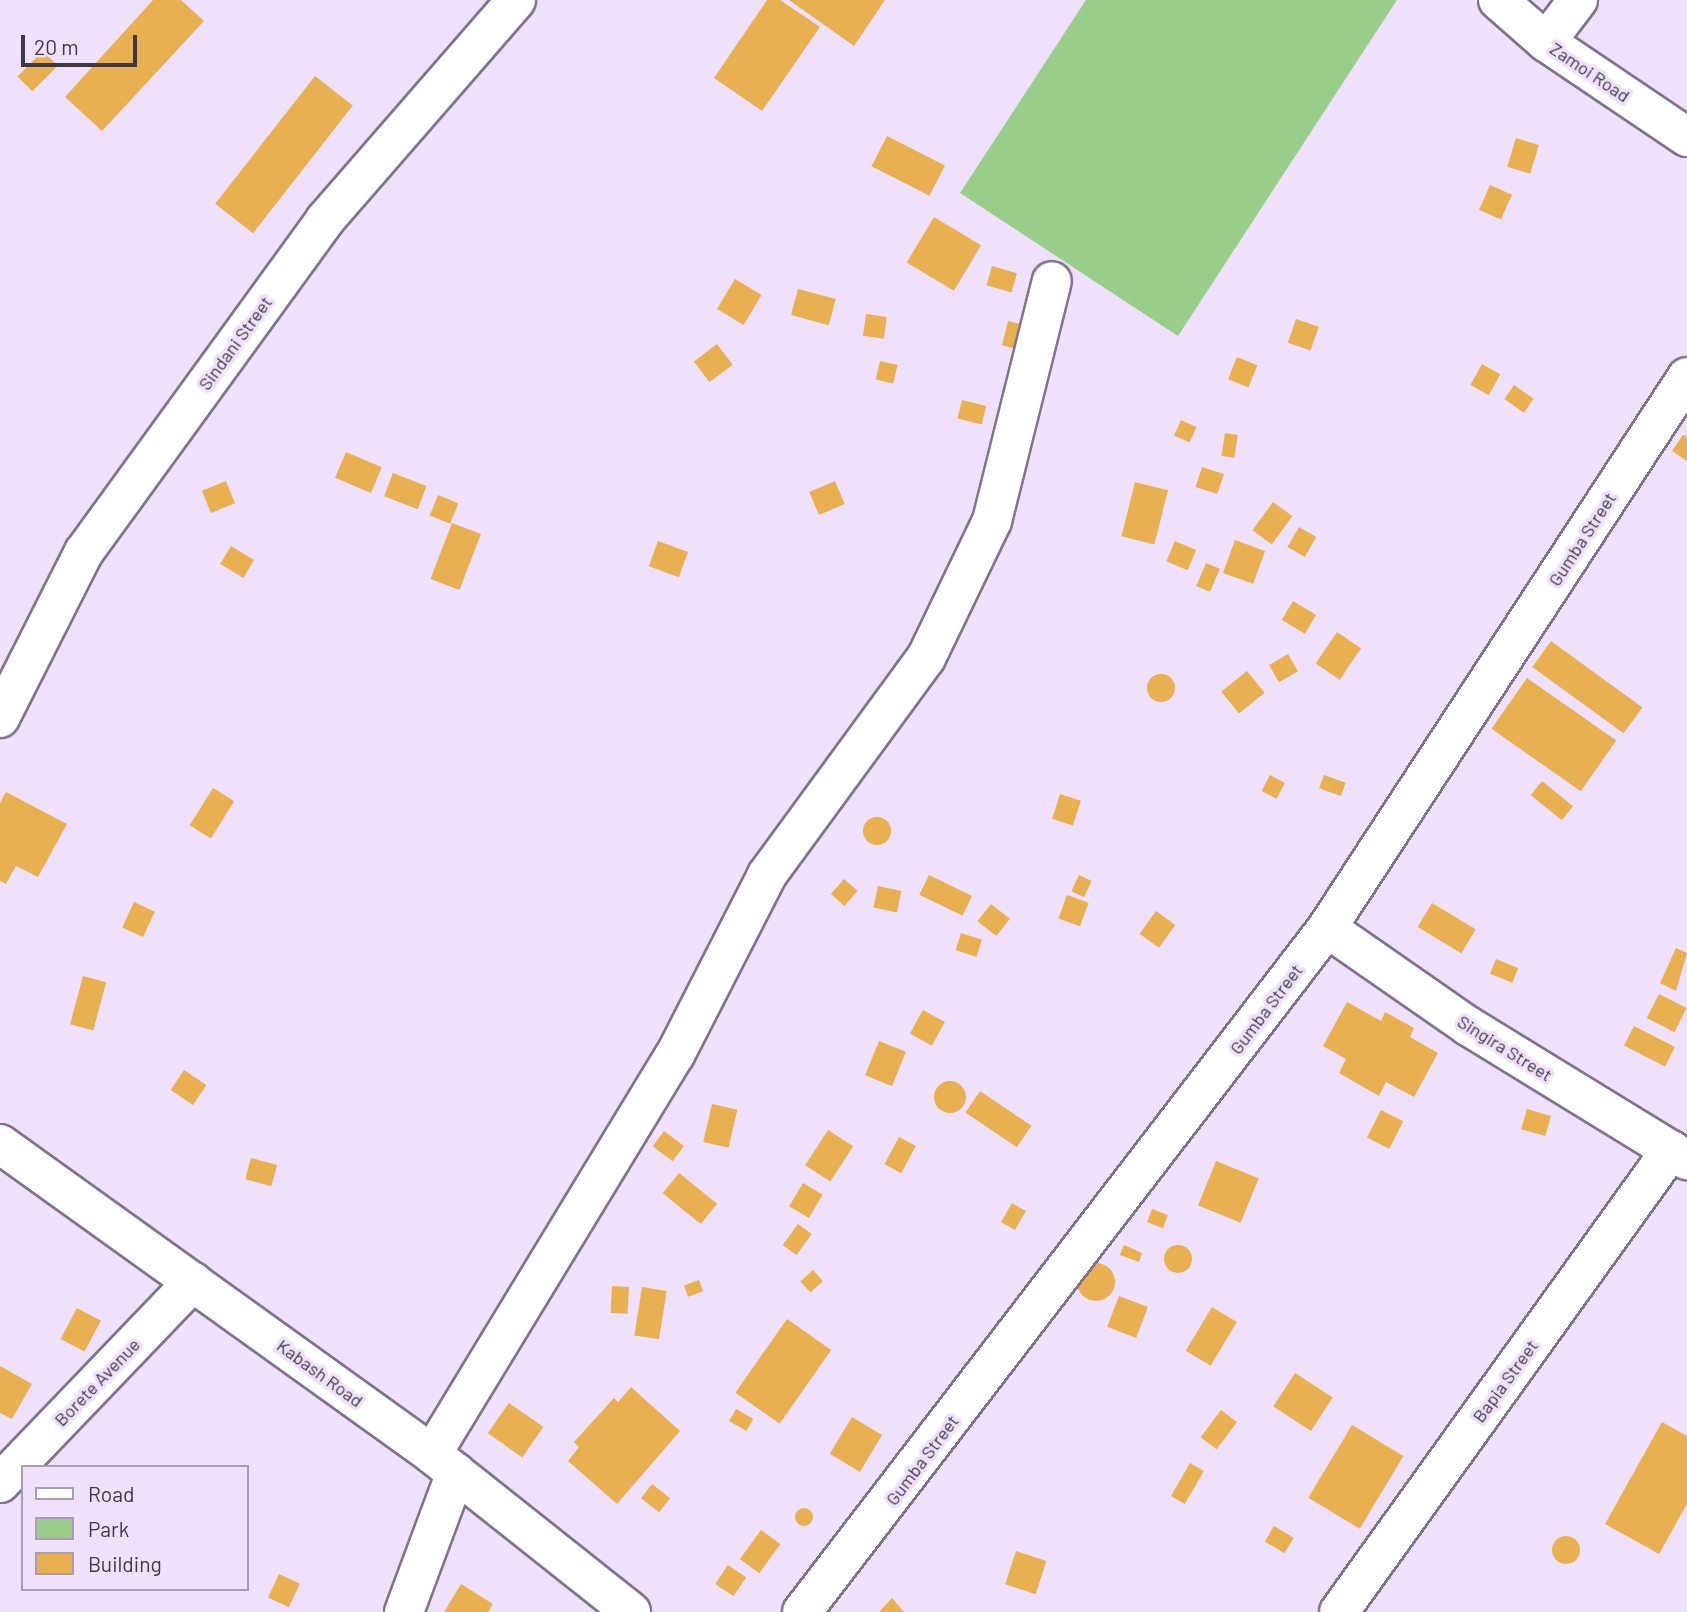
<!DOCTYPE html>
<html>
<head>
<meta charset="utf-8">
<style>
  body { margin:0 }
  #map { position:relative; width:1687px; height:1612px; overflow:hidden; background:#efe0fb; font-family:Barlow,sans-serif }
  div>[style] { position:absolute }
  .green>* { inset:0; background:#98ce8a }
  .building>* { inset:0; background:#e9b052; transform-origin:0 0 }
  .round { border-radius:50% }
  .roads { filter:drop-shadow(2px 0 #81738c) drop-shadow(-2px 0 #81738c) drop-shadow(0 2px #81738c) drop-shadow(0 -2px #81738c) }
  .minor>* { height:38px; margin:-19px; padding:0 19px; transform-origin:19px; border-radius:19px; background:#fff }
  span { translate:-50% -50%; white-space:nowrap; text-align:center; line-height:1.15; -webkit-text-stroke:7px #efe0fb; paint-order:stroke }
  .street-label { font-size:18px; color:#3e3843 }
  .legend { position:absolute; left:21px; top:1465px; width:228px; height:126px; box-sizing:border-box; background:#efe0fb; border:2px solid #a89db1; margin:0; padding:9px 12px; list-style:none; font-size:21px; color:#3e3843 }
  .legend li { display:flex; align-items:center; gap:14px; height:35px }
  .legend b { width:35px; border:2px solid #a89db1 }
  .scale { position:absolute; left:21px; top:35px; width:116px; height:32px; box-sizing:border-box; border:4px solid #3e3843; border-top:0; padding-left:9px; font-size:21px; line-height:24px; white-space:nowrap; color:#3e3843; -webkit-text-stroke:5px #efe0fb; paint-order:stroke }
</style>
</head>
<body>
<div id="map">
  <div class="green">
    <div style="clip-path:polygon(1086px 0,1397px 0,1178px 336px,960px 193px)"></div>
  </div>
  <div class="building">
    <div style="clip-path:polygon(153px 0,181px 0,204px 21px,102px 131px,65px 97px)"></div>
    <div style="clip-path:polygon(767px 0,780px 0,820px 27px,762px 111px,714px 78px)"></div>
    <div style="clip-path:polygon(789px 0,885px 0,854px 46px)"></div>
    <div style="left:43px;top:51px;width:21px;height:36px;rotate:45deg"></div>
    <div style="left:315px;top:76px;width:48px;height:162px;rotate:38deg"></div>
    <div style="left:887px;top:136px;width:65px;height:34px;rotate:27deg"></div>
    <div style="left:1516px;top:138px;width:24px;height:30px;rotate:17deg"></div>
    <div style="left:1490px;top:185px;width:24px;height:27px;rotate:24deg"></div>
    <div style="left:934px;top:217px;width:55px;height:53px;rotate:31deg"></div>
    <div style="left:992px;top:266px;width:26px;height:20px;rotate:16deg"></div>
    <div style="left:735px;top:279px;width:31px;height:35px;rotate:31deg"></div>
    <div style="left:798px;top:289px;width:39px;height:27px;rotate:15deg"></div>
    <div style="left:866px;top:314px;width:21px;height:22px;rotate:8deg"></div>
    <div style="left:1296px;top:319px;width:24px;height:25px;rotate:19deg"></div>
    <div style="left:1008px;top:321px;width:16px;height:25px;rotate:14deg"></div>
    <div style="left:717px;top:344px;width:26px;height:29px;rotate:53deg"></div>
    <div style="left:1237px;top:357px;width:22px;height:24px;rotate:22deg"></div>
    <div style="left:880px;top:361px;width:18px;height:19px;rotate:13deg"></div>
    <div style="left:1482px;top:364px;width:21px;height:24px;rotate:29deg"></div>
    <div style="left:1514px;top:385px;width:24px;height:17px;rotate:35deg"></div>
    <div style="left:962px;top:400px;width:25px;height:19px;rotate:14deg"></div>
    <div style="left:1181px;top:420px;width:17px;height:17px;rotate:24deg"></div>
    <div style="left:1225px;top:433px;width:13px;height:23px;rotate:9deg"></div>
    <div style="clip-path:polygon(1683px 435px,1687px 437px,1687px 461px,1672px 451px)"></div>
    <div style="left:346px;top:452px;width:39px;height:28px;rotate:23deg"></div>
    <div style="left:1202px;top:467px;width:23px;height:21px;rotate:18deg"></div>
    <div style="left:393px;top:473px;width:36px;height:25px;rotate:21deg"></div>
    <div style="left:226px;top:481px;width:24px;height:26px;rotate:68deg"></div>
    <div style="left:835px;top:481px;width:25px;height:28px;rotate:67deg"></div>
    <div style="left:1135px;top:482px;width:34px;height:56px;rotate:14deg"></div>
    <div style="left:438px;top:495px;width:22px;height:22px;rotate:22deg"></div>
    <div style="left:1273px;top:502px;width:24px;height:35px;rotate:36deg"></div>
    <div style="left:452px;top:523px;width:31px;height:60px;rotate:21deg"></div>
    <div style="left:1299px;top:527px;width:20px;height:23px;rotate:30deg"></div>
    <div style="left:1235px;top:540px;width:32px;height:35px;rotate:20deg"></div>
    <div style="left:658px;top:541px;width:32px;height:27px;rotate:20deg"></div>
    <div style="left:1175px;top:541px;width:23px;height:22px;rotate:23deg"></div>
    <div style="left:231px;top:546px;width:27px;height:21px;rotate:31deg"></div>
    <div style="left:1206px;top:563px;width:15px;height:25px;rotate:23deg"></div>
    <div style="left:1293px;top:601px;width:27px;height:22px;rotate:31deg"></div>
    <div style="left:1337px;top:632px;width:29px;height:38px;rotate:34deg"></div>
    <div style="left:1551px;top:641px;width:113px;height:32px;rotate:36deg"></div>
    <div style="left:1288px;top:654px;width:20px;height:22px;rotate:60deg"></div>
    <div style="left:1247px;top:671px;width:28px;height:33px;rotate:51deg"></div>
    <div class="round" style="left:1147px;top:674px;width:28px;height:28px"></div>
    <div style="left:1527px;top:678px;width:109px;height:62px;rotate:35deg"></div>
    <div style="left:1270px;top:775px;width:17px;height:18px;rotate:28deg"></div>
    <div style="left:1324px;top:775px;width:23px;height:14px;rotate:20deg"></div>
    <div style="left:1542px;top:781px;width:40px;height:18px;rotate:39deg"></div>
    <div style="left:213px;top:788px;width:25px;height:44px;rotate:32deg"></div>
    <div style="clip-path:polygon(6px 792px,67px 824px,38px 877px,16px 866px,6px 884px,0 881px,0 803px)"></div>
    <div style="left:1060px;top:794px;width:22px;height:26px;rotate:18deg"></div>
    <div class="round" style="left:863px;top:817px;width:28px;height:28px"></div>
    <div style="left:929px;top:875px;width:48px;height:22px;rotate:26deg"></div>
    <div style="left:1079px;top:875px;width:14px;height:18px;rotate:25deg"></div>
    <div style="left:844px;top:879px;width:18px;height:20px;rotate:41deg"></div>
    <div style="left:878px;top:886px;width:24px;height:22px;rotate:12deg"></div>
    <div style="left:1067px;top:895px;width:23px;height:25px;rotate:20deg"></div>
    <div style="left:134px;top:902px;width:23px;height:28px;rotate:25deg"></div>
    <div style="left:1432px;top:903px;width:51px;height:28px;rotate:31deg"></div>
    <div style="left:991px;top:904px;width:24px;height:22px;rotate:38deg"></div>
    <div style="left:1156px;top:911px;width:24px;height:28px;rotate:36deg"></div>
    <div style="left:961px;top:933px;width:22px;height:18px;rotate:18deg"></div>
    <div style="clip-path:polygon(1676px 948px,1687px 953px,1676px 991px,1660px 983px)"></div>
    <div style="left:1496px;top:959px;width:24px;height:16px;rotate:22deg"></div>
    <div style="left:83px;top:976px;width:24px;height:50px;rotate:15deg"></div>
    <div style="left:1659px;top:994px;width:31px;height:27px;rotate:27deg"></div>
    <div style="clip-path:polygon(1347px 1002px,1381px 1021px,1385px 1012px,1414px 1028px,1410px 1037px,1438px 1053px,1414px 1097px,1386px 1082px,1379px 1096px,1339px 1073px,1346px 1059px,1323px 1046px)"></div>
    <div style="left:923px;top:1010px;width:25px;height:27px;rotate:29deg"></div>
    <div style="left:1634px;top:1026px;width:46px;height:22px;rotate:27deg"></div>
    <div style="left:879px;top:1041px;width:29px;height:37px;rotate:22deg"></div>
    <div style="left:184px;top:1070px;width:27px;height:24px;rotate:34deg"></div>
    <div class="round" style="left:934px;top:1081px;width:32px;height:32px"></div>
    <div style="left:980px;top:1091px;width:62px;height:26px;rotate:34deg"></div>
    <div style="left:712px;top:1104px;width:26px;height:39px;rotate:13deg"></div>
    <div style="left:1527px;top:1109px;width:25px;height:21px;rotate:16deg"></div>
    <div style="left:1381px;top:1110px;width:25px;height:31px;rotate:27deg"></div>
    <div style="left:828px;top:1130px;width:30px;height:42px;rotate:33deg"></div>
    <div style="left:664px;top:1131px;width:25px;height:19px;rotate:37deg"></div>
    <div style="left:899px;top:1137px;width:19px;height:31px;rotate:28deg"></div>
    <div style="left:251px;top:1158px;width:27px;height:22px;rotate:15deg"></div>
    <div style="left:1216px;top:1161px;width:46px;height:48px;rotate:22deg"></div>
    <div style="left:679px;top:1173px;width:49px;height:26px;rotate:39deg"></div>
    <div style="left:803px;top:1183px;width:23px;height:27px;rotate:31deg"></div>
    <div style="left:1012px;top:1203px;width:16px;height:22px;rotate:30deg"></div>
    <div style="left:1152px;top:1209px;width:17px;height:14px;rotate:21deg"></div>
    <div style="left:798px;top:1224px;width:17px;height:26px;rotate:36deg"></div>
    <div style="clip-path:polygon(1124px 1245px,1142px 1253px,1139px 1262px,1120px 1255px)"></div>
    <div class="round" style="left:1164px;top:1245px;width:28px;height:28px"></div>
    <div class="round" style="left:1077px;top:1263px;width:38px;height:38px"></div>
    <div style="left:813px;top:1270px;width:15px;height:17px;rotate:48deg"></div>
    <div style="left:699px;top:1280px;width:12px;height:16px;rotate:70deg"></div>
    <div style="left:612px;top:1286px;width:17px;height:27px;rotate:3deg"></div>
    <div style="left:642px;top:1287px;width:25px;height:49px;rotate:9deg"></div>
    <div style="left:1119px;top:1296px;width:31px;height:33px;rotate:21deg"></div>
    <div style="left:1212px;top:1307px;width:29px;height:51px;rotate:31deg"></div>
    <div style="left:77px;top:1308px;width:27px;height:35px;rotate:28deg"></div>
    <div style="left:787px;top:1319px;width:54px;height:90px;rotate:35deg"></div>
    <div style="clip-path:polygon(0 1366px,32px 1384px,12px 1419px,0 1413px)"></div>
    <div style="left:1295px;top:1373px;width:45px;height:40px;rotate:33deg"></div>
    <div style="clip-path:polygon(631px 1387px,680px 1431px,617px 1504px,568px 1461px,579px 1447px,574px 1442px,614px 1398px,618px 1402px)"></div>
    <div style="left:509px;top:1403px;width:42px;height:37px;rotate:35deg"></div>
    <div style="left:736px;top:1409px;width:20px;height:14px;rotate:30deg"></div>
    <div style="left:1221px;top:1410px;width:20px;height:34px;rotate:37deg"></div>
    <div style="left:852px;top:1417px;width:35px;height:43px;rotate:31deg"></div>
    <div style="clip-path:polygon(1662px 1422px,1687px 1436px,1687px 1504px,1659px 1554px,1605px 1524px)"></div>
    <div style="left:1352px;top:1425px;width:60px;height:85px;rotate:31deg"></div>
    <div style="left:1190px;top:1463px;width:16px;height:38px;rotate:30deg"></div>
    <div style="left:652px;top:1484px;width:23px;height:18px;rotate:38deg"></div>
    <div class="round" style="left:795px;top:1508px;width:18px;height:18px"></div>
    <div style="left:1274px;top:1526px;width:23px;height:18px;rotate:31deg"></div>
    <div style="left:761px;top:1530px;width:24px;height:36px;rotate:36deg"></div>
    <div class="round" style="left:1552px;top:1536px;width:28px;height:28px"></div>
    <div style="left:1016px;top:1551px;width:32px;height:35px;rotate:18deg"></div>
    <div style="left:728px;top:1565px;width:22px;height:23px;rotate:34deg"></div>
    <div style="left:279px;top:1574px;width:23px;height:26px;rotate:25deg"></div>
    <div style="clip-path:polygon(461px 1584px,493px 1604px,488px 1612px,444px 1612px)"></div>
    <div style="clip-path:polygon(892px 1598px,904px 1612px,879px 1612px)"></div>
  </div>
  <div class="roads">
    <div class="minor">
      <div style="left:1498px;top:0;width:64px;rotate:41.2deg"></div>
      <div style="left:1546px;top:42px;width:170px;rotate:34deg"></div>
      <div style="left:1546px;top:42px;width:53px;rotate:-52.7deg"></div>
      <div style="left:0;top:718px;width:186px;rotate:-63.2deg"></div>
      <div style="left:84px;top:552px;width:410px;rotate:-54deg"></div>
      <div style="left:325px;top:220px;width:291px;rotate:-49deg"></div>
      <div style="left:1327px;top:928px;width:172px;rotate:34.8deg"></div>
      <div style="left:1468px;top:1026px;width:257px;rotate:31.5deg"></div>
      <div style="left:0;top:1144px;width:532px;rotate:35.66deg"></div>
      <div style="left:432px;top:1454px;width:254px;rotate:38.4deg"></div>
      <div style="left:432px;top:1454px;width:467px;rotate:-58.7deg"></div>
      <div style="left:675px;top:1055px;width:202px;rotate:-62.9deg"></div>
      <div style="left:767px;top:875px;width:269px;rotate:-53.8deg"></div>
      <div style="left:926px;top:658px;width:152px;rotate:-64.3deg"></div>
      <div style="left:992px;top:521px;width:247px;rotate:-76deg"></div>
      <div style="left:0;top:1483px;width:279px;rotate:-46.2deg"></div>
      <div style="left:404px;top:1612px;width:149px;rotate:-69.6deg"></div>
      <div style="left:802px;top:1612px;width:862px;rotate:-52.49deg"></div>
      <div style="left:1327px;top:928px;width:658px;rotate:-56.84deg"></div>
      <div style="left:1339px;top:1612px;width:569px;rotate:-54.3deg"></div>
    </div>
  </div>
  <div class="street-label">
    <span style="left:1590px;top:72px;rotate:34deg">Zamoi Road</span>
    <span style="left:235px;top:343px;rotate:-54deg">Sindani Street</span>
    <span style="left:1582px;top:539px;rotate:-57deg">Gumba Street</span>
    <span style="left:1266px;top:1009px;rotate:-53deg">Gumba Street</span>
    <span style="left:1505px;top:1048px;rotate:32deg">Singira Street</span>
    <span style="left:320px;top:1373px;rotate:36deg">Kabash Road</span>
    <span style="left:1505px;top:1381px;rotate:-54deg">Bapia Street</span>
    <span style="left:97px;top:1382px;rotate:-46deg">Borete Avenue</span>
    <span style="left:922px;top:1460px;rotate:-53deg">Gumba Street</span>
  </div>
  <ul class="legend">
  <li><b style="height:9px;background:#fff"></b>Road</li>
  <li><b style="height:19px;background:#98ce8a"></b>Park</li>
  <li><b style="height:19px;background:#e9b052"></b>Building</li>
  </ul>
  <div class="scale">20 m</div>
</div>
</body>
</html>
